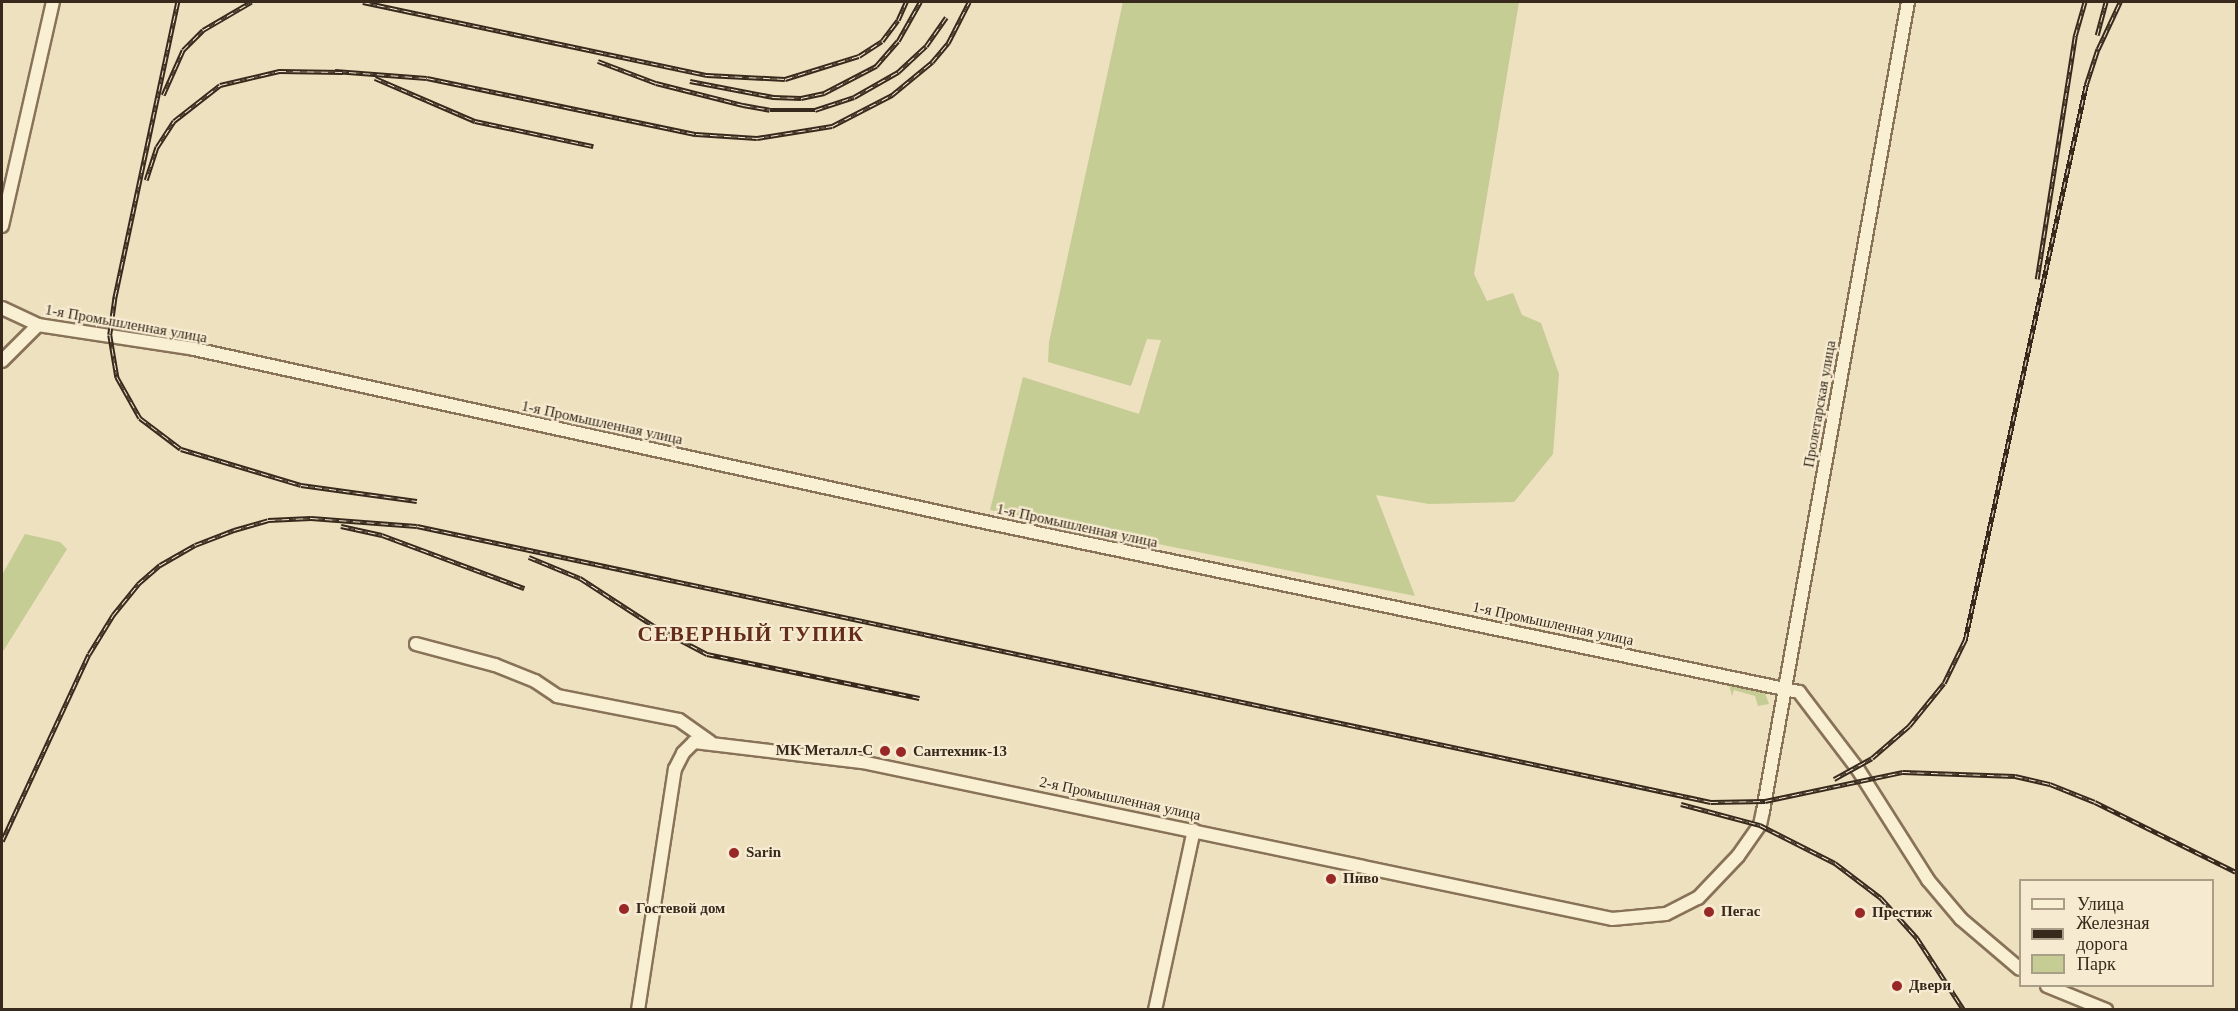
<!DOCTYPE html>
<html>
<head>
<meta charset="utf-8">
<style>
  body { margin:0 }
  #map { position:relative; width:2238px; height:1011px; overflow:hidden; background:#eee1c0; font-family:"Times New Roman",serif }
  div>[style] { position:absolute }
  .green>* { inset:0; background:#c5cc94 }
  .roads { filter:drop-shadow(2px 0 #887258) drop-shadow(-2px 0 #887258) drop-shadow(0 2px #887258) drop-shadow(0 -2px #887258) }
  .minor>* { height:12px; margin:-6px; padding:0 6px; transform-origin:6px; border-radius:6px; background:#f9efd3 }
  .rail>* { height:4.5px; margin-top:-2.25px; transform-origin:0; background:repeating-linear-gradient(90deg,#f6ebd0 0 7px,#372a1d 0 14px); box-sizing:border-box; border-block:2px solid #372a1d }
  .dots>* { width:16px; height:16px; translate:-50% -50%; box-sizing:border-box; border:3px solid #f6ebd0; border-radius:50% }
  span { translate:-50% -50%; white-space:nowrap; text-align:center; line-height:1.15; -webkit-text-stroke:4.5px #f6ebd0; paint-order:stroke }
  .street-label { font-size:15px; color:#372a1d }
  .poi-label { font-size:15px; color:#372a1d; font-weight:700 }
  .right { translate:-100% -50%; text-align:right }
  .left { translate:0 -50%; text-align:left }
  .district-label { font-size:21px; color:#642c1b; font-weight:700; letter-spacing:1.5px }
  .frame { position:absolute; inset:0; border:3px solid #372a1d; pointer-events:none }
  .legend { position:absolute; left:2019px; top:879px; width:195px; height:108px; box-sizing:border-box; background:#f6ebd0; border:2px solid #aa9e88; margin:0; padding:8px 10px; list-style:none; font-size:18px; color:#372a1d }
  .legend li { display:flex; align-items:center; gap:12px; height:30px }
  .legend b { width:30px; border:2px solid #aa9e88 }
</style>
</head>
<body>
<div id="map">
  <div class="green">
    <div style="clip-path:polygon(1123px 2px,1519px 2px,1474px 274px,1487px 301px,1513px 293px,1522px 315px,1541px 323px,1559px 374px,1553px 454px,1514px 502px,1429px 504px,1376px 495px,1415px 596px,990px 510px,1023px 377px,1139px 414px,1161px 340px,1147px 339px,1131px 386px,1048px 362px,1049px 342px)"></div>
    <div style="clip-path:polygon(25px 534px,60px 542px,67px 549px,2px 653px,2px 575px)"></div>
    <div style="clip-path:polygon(1734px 683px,1763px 688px,1769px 704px,1758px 706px,1755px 696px,1734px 690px,1732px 696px,1729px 685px)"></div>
  </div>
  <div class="roads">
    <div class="minor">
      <div style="left:2px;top:226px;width:230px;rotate:-77.2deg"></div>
      <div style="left:2px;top:308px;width:40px;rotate:25deg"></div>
      <div style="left:38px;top:325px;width:158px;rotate:8.7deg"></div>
      <div style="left:194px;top:349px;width:800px;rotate:12.35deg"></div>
      <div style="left:975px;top:520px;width:842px;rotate:11.79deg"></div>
      <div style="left:1799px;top:692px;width:96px;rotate:52.7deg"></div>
      <div style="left:1857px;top:768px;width:133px;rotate:57.6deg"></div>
      <div style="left:1928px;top:880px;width:51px;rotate:49.8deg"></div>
      <div style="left:1961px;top:919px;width:77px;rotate:40.3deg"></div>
      <div style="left:2px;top:361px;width:51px;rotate:-45deg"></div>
      <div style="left:416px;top:644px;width:82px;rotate:14.9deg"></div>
      <div style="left:495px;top:665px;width:43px;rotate:21.8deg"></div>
      <div style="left:535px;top:681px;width:27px;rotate:34deg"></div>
      <div style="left:557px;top:696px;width:124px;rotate:11.1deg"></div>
      <div style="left:679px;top:720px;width:38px;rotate:35deg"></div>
      <div style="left:2047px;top:986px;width:64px;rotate:22.1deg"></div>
      <div style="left:638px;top:1010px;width:244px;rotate:-81.3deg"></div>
      <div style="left:675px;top:769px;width:18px;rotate:-63deg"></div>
      <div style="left:683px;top:753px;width:16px;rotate:-45deg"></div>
      <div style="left:694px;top:742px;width:169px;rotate:6.8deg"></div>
      <div style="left:862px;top:762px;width:766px;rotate:11.82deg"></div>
      <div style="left:1612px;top:919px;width:54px;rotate:-5.3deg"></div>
      <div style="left:1666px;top:914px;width:36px;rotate:-27deg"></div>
      <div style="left:1698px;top:898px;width:58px;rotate:-46.4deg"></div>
      <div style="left:1738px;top:856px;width:38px;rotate:-55deg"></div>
      <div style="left:1760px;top:825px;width:14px;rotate:-78deg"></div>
      <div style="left:1763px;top:811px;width:822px;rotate:-79.84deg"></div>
      <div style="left:1155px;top:1010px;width:184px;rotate:-77.8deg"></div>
    </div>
  </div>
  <div class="rail">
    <div style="left:178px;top:2px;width:304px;rotate:102deg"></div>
    <div style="left:115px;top:299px;width:36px;rotate:98deg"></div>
    <div style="left:110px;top:335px;width:43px;rotate:80.5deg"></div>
    <div style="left:117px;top:377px;width:47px;rotate:60.7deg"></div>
    <div style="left:140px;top:418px;width:51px;rotate:37.1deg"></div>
    <div style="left:181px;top:449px;width:125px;rotate:16.7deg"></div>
    <div style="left:301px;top:485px;width:117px;rotate:7.9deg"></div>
    <div style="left:363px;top:2px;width:352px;rotate:12deg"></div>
    <div style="left:707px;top:75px;width:78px;rotate:2.9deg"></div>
    <div style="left:785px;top:79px;width:77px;rotate:-17.3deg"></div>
    <div style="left:859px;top:56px;width:27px;rotate:-33deg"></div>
    <div style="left:882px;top:41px;width:26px;rotate:-53deg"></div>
    <div style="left:898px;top:20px;width:20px;rotate:-66deg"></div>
    <div style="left:2097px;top:35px;width:34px;rotate:-75deg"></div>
    <div style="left:598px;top:61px;width:62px;rotate:20.8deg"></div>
    <div style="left:656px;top:83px;width:90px;rotate:14.2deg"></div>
    <div style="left:743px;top:105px;width:27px;rotate:10deg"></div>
    <div style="left:770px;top:110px;width:45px"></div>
    <div style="left:815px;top:110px;width:41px;rotate:-18.4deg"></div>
    <div style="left:854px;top:97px;width:51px;rotate:-29.6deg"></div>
    <div style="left:898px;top:72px;width:38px;rotate:-43deg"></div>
    <div style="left:926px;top:46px;width:35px;rotate:-55deg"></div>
    <div style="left:335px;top:71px;width:92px;rotate:4.4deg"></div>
    <div style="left:427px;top:78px;width:275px;rotate:11.8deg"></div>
    <div style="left:696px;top:134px;width:61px;rotate:3.8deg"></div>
    <div style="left:757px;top:138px;width:76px;rotate:-9.1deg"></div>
    <div style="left:832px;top:126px;width:68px;rotate:-27.3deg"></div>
    <div style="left:892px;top:95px;width:52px;rotate:-39.5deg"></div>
    <div style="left:932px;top:62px;width:25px;rotate:-50deg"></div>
    <div style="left:948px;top:43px;width:46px;rotate:-62.9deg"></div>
    <div style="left:375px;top:78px;width:109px;rotate:23.3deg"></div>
    <div style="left:475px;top:121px;width:121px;rotate:12deg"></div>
    <div style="left:690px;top:81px;width:85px;rotate:10.9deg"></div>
    <div style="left:773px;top:97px;width:28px;rotate:2deg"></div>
    <div style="left:801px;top:98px;width:24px;rotate:-12deg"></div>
    <div style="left:824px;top:93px;width:59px;rotate:-27.4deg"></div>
    <div style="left:876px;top:66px;width:33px;rotate:-49deg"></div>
    <div style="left:898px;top:41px;width:45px;rotate:-60.6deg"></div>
    <div style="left:163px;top:95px;width:49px;rotate:-66deg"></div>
    <div style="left:183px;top:50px;width:28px;rotate:-45deg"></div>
    <div style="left:203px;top:30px;width:56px;rotate:-30.3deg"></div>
    <div style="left:146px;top:180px;width:35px;rotate:-72deg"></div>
    <div style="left:157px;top:147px;width:31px;rotate:-57deg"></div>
    <div style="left:174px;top:121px;width:58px;rotate:-38deg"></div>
    <div style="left:220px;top:85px;width:61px;rotate:-13.3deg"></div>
    <div style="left:279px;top:71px;width:64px;rotate:0.9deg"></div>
    <div style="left:2037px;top:279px;width:246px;rotate:-81.1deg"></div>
    <div style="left:2075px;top:36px;width:35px;rotate:-74deg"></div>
    <div style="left:341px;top:526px;width:42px;rotate:12.4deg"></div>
    <div style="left:382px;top:535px;width:152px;rotate:20.5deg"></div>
    <div style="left:529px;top:557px;width:55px;rotate:22.4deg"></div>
    <div style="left:580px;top:578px;width:88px;rotate:33deg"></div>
    <div style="left:654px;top:626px;width:60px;rotate:27.8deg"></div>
    <div style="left:707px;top:654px;width:217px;rotate:11.7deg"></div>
    <div style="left:1834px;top:779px;width:43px;rotate:-28.9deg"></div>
    <div style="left:1872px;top:758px;width:49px;rotate:-40.9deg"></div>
    <div style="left:1909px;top:726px;width:55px;rotate:-50.9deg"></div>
    <div style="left:1944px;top:683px;width:48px;rotate:-64deg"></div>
    <div style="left:1965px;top:640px;width:568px;rotate:-77.7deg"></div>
    <div style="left:2086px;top:85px;width:38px;rotate:-72deg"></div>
    <div style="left:2098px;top:49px;width:52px;rotate:-64.9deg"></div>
    <div style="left:1681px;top:804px;width:82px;rotate:14.9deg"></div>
    <div style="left:1760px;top:825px;width:84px;rotate:26.9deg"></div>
    <div style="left:1835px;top:863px;width:58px;rotate:37.3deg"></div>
    <div style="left:1881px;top:898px;width:54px;rotate:48deg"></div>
    <div style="left:1917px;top:938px;width:86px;rotate:56.9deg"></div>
    <div style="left:2px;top:841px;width:206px;rotate:-65.1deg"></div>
    <div style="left:89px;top:654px;width:46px;rotate:-58.4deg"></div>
    <div style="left:113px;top:615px;width:40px;rotate:-51deg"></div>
    <div style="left:138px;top:584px;width:29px;rotate:-41deg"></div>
    <div style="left:160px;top:565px;width:40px;rotate:-29.7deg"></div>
    <div style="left:195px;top:545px;width:42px;rotate:-21deg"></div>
    <div style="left:234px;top:530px;width:35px;rotate:-16deg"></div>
    <div style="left:268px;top:520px;width:43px;rotate:-2.7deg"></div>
    <div style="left:311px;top:518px;width:106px;rotate:4.3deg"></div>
    <div style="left:417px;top:526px;width:1323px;rotate:12.04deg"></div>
    <div style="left:1711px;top:802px;width:54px;rotate:-1.1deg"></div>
    <div style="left:1765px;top:801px;width:141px;rotate:-11.9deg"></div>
    <div style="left:1903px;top:772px;width:112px;rotate:2deg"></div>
    <div style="left:2015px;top:776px;width:36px;rotate:13deg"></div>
    <div style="left:2050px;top:784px;width:48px;rotate:21.8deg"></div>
    <div style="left:2095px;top:802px;width:157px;rotate:26.4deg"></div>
  </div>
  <div class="dots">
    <div style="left:885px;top:751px;background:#982827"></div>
    <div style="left:901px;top:752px;background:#982827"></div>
    <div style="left:734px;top:853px;background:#982827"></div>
    <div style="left:1331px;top:879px;background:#982827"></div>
    <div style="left:624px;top:909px;background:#982827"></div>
    <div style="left:1709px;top:912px;background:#982827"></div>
    <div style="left:1860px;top:913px;background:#982827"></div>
    <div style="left:1897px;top:986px;background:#982827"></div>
  </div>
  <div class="street-label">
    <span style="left:126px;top:324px;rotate:10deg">1-я Промышленная улица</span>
    <span style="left:1820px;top:404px;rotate:-80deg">Пролетарская улица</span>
    <span style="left:602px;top:423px;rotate:12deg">1-я Промышленная улица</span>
    <span style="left:1077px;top:526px;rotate:12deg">1-я Промышленная улица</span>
    <span style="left:1553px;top:624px;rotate:12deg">1-я Промышленная улица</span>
    <span style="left:1120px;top:799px;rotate:12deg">2-я Промышленная улица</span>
  </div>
  <div class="poi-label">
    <span class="right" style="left:873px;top:751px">МК Металл-С</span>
    <span class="left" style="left:913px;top:752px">Сантехник-13</span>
    <span class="left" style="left:746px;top:853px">Sarin</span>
    <span class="left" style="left:1343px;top:879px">Пиво</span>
    <span class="left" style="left:636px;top:909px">Гостевой дом</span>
    <span class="left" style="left:1721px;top:912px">Пегас</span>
    <span class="left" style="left:1872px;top:913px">Престиж</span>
    <span class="left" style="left:1909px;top:986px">Двери</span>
  </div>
  <div class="district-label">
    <span style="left:751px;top:634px">СЕВЕРНЫЙ ТУПИК</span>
  </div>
  <div class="frame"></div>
  <ul class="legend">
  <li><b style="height:8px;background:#f9efd3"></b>Улица</li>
  <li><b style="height:8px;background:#372a1d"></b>Железная дорога</li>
  <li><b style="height:16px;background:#c5cc94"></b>Парк</li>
  </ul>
</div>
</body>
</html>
